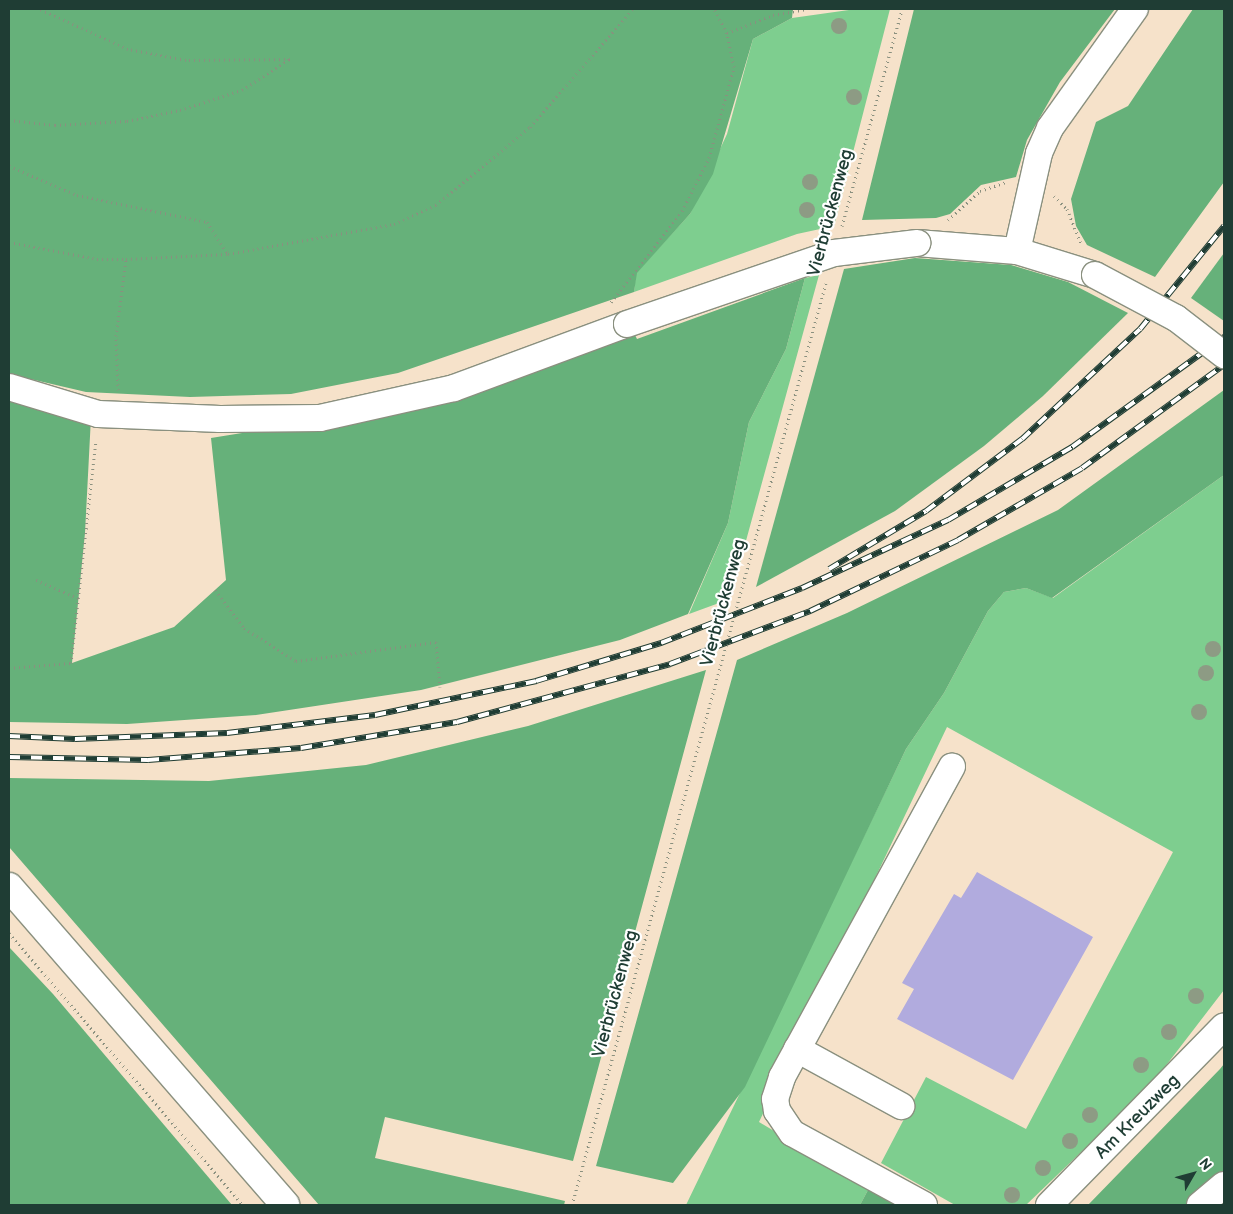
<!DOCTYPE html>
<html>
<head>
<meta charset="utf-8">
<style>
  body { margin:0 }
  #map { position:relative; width:1233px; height:1214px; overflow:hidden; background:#f6e2ca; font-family:"Balsamiq Sans",sans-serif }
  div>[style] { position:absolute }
  .green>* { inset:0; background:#7ece8f }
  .forest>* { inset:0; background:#66b17a }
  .building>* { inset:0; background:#b1abde }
  .path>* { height:3px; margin-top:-1.5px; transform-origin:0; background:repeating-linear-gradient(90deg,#8a907f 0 1px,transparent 0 5px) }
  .roads { filter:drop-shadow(1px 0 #8a907f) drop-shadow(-1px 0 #8a907f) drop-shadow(0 1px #8a907f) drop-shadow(0 -1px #8a907f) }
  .minor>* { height:26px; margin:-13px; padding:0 13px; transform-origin:13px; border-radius:13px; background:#fff }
  .major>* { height:28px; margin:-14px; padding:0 14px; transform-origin:14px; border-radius:14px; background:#fff }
  .rail>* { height:5.5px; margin-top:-2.75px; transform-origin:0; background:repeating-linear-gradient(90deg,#fff 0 11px,#1f3d34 0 22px); box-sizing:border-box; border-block:1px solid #1f3d34 }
  .bridges { filter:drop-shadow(1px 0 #8a907f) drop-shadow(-1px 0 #8a907f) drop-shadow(0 1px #8a907f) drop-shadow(0 -1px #8a907f) }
  .minor-bridge>* { height:26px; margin:-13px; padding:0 13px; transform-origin:13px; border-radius:13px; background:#fff }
  .trees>* { width:16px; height:16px; margin:-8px; border-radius:50%; background:#8d9b84 }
  span { translate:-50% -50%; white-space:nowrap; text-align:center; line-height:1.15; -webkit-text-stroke:4.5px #fff; paint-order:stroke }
  .street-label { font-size:18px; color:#1f3d34 }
  .frame { position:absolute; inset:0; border:10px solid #1f3d34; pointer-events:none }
  .north { position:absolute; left:1168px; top:1149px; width:50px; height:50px; -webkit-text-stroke:4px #fff; paint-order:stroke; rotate:52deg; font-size:14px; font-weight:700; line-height:20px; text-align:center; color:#1f3d34 }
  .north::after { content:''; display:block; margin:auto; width:18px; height:22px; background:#1f3d34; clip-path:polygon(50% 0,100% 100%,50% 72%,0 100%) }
</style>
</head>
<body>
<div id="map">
  <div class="green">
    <div style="clip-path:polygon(856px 9px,890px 9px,834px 226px,797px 234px,634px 292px,636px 273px,690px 214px,727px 134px,753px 39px,792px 18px)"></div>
    <div style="clip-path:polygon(819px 275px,730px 599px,689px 614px,728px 523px,749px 422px,786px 349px,805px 278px)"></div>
    <div style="clip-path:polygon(1224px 475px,1224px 990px,1151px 1085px,1026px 1205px,955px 1205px,881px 1163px,926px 1077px,1026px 1129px,1173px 852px,947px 727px,759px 1122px,869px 1188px,860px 1205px,686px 1205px,906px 749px,944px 693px,988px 611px,1004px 592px,1026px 588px,1053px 598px)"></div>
  </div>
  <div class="forest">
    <div style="clip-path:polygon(9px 9px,793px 9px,792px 18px,753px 39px,713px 174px,690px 214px,637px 273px,634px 292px,398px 373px,291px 394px,190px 397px,86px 392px,9px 374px)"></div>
    <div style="clip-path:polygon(914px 9px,1115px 9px,1060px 82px,1027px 140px,1016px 177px,981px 185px,950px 214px,936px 218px,862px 220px)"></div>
    <div style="clip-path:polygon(1193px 9px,1224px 9px,1224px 182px,1155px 277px,1087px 245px,1076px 226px,1071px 199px,1096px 122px,1128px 106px)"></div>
    <div style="clip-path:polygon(1224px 253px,1224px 321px,1191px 298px)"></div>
    <div style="clip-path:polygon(915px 258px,1011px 265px,1068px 282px,1128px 313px,1043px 396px,984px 446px,895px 511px,756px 587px,844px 269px)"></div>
    <div style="clip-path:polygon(805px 278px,786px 349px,749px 422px,728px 523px,688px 614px,620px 640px,421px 690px,256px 715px,127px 724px,9px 722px,9px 391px,91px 417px,85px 533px,72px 663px,174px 627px,226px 580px,211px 438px,449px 400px,635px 335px,637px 339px)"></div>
    <div style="clip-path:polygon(1224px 390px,1224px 475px,1052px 598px,1026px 588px,1004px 592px,988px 611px,944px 693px,906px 749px,745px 1087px,673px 1183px,596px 1166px,737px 660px,847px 613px,1058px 510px)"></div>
    <div style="clip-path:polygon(706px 670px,573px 1161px,385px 1117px,375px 1158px,565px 1201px,564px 1205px,319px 1205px,9px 847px,9px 778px,209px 781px,366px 765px,528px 726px)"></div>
    <div style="clip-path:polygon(9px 947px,53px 994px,232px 1205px,9px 1205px)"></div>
    <div style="clip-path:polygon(1224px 1064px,1224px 1205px,1088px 1205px,1220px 1069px)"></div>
    <div style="clip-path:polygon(869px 1188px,899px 1205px,860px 1205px)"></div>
  </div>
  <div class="building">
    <div style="clip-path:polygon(977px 872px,1093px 937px,1013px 1080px,897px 1019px,914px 989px,902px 983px,954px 894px,961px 898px)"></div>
  </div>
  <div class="path">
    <div style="left:727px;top:33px;width:49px;rotate:-21.4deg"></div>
    <div style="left:773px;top:15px;width:34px;rotate:-10deg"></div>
    <div style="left:9px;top:120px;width:46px;rotate:6.2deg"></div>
    <div style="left:55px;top:125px;width:72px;rotate:-3.2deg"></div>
    <div style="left:127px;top:121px;width:54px;rotate:-11.7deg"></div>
    <div style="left:180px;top:110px;width:65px;rotate:-17.9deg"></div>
    <div style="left:242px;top:90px;width:57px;rotate:-32.9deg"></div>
    <div style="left:290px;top:59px;width:104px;rotate:179.4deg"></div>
    <div style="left:186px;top:60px;width:59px;rotate:-169.3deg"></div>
    <div style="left:128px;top:49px;width:97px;rotate:-155.6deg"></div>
    <div style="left:9px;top:166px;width:74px;rotate:23.1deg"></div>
    <div style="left:77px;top:195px;width:133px;rotate:11.7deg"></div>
    <div style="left:207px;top:222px;width:38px;rotate:57deg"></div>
    <div style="left:1054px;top:196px;width:18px;rotate:45deg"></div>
    <div style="left:1067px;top:209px;width:37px;rotate:68deg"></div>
    <div style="left:948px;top:220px;width:43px;rotate:-42.2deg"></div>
    <div style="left:980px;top:191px;width:28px;rotate:-19deg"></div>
    <div style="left:842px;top:226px;width:225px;rotate:-74.5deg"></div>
    <div style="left:9px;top:242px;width:90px;rotate:10.9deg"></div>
    <div style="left:97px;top:259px;width:29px"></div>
    <div style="left:126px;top:259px;width:102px;rotate:-2.8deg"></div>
    <div style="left:228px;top:254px;width:169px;rotate:-10.2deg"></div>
    <div style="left:394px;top:224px;width:46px;rotate:-24.3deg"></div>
    <div style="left:436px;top:205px;width:122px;rotate:-39.7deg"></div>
    <div style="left:530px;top:127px;width:157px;rotate:-48.9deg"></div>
    <div style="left:611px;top:302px;width:115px;rotate:-52deg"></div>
    <div style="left:682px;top:211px;width:59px;rotate:-63deg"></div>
    <div style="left:709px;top:158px;width:94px;rotate:-74.6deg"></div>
    <div style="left:734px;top:67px;width:35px;rotate:-102deg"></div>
    <div style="left:727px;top:33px;width:27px;rotate:-118deg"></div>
    <div style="left:118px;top:390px;width:54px;rotate:-92.1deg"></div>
    <div style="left:116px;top:336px;width:78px;rotate:-82.6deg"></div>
    <div style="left:36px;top:580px;width:46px;rotate:23.2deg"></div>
    <div style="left:215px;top:590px;width:48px;rotate:52.7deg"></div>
    <div style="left:244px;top:628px;width:62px;rotate:32.4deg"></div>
    <div style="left:296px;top:661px;width:141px;rotate:-7.7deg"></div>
    <div style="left:436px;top:642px;width:45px;rotate:84.9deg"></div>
    <div style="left:9px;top:668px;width:62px;rotate:-4.6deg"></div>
    <div style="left:71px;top:663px;width:224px;rotate:-83.6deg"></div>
    <div style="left:9px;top:933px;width:359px;rotate:49.3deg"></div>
    <div style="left:572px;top:1205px;width:956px;rotate:-74.6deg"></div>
  </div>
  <div class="roads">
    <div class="minor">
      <div style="left:917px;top:243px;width:100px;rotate:4.6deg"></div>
      <div style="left:1017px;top:251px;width:82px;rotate:17.1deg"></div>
      <div style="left:1017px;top:251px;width:100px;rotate:-77.3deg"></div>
      <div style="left:1039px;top:153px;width:27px;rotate:-66deg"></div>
      <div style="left:1050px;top:128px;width:146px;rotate:-54.5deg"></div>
      <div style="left:9px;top:387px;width:93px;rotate:16.9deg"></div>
      <div style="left:98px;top:414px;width:122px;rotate:2.3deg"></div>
      <div style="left:220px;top:419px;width:100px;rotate:-0.6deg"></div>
      <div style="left:320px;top:418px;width:137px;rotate:-12.6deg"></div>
      <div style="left:454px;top:388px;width:184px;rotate:-20.3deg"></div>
      <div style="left:797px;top:1049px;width:119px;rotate:28.7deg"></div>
      <div style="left:924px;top:1205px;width:150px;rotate:-151.4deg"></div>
      <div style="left:792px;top:1133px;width:27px;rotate:-124deg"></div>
      <div style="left:777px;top:1111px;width:12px;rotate:-99deg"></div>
      <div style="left:775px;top:1099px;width:23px;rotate:-72deg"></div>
      <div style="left:782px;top:1077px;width:354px;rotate:-61.3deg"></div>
      <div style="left:1049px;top:1205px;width:250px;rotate:-45.6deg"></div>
      <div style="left:1200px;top:1205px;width:31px;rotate:-40deg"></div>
    </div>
    <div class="major">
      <div style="left:9px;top:887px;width:421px;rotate:49deg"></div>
    </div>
  </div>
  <div class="rail">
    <div style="left:829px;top:569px;width:113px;rotate:-30.9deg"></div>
    <div style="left:926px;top:511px;width:120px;rotate:-36.9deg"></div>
    <div style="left:1022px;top:439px;width:161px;rotate:-43deg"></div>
    <div style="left:1140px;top:329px;width:133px;rotate:-50.8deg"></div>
    <div style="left:9px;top:736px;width:66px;rotate:2.6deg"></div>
    <div style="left:75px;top:739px;width:152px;rotate:-2.3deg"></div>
    <div style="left:227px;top:733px;width:149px;rotate:-6.9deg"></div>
    <div style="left:375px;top:715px;width:165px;rotate:-11.9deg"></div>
    <div style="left:536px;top:681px;width:131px;rotate:-16.9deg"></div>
    <div style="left:661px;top:643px;width:151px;rotate:-21.3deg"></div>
    <div style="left:802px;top:588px;width:161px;rotate:-25deg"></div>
    <div style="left:948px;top:520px;width:144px;rotate:-30.5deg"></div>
    <div style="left:1072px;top:447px;width:188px;rotate:-35.9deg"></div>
    <div style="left:9px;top:757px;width:139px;rotate:1.2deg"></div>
    <div style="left:148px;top:760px;width:153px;rotate:-4.5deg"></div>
    <div style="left:301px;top:748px;width:158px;rotate:-9.5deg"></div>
    <div style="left:457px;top:722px;width:221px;rotate:-15.2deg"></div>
    <div style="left:670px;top:664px;width:150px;rotate:-20.7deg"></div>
    <div style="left:810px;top:611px;width:164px;rotate:-25.6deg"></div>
    <div style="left:958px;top:540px;width:143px;rotate:-30.1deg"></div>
    <div style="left:1082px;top:468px;width:175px;rotate:-36deg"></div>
  </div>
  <div class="bridges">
    <div class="minor-bridge">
      <div style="left:1095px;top:275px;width:92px;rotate:28deg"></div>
      <div style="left:1176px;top:318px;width:61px;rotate:37.6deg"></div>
      <div style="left:627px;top:324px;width:219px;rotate:-18.9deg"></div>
      <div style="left:834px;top:253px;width:84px;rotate:-6.9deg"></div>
    </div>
  </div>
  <div class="trees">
    <div style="left:839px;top:26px"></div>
    <div style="left:854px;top:97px"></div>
    <div style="left:810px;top:182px"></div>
    <div style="left:807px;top:210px"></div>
    <div style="left:1213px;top:649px"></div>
    <div style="left:1206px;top:673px"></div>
    <div style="left:1199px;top:712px"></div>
    <div style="left:1196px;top:996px"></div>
    <div style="left:1169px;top:1032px"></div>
    <div style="left:1141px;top:1065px"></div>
    <div style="left:1090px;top:1115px"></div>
    <div style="left:1070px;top:1141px"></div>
    <div style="left:1043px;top:1168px"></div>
    <div style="left:1012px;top:1195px"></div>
  </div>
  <div class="street-label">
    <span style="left:831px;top:213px;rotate:-75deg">Vierbrückenweg</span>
    <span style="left:724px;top:603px;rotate:-75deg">Vierbrückenweg</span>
    <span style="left:616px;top:994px;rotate:-75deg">Vierbrückenweg</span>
    <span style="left:1138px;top:1117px;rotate:-45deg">Am Kreuzweg</span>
  </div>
  <div class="frame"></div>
  <div class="north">N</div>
</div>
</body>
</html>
